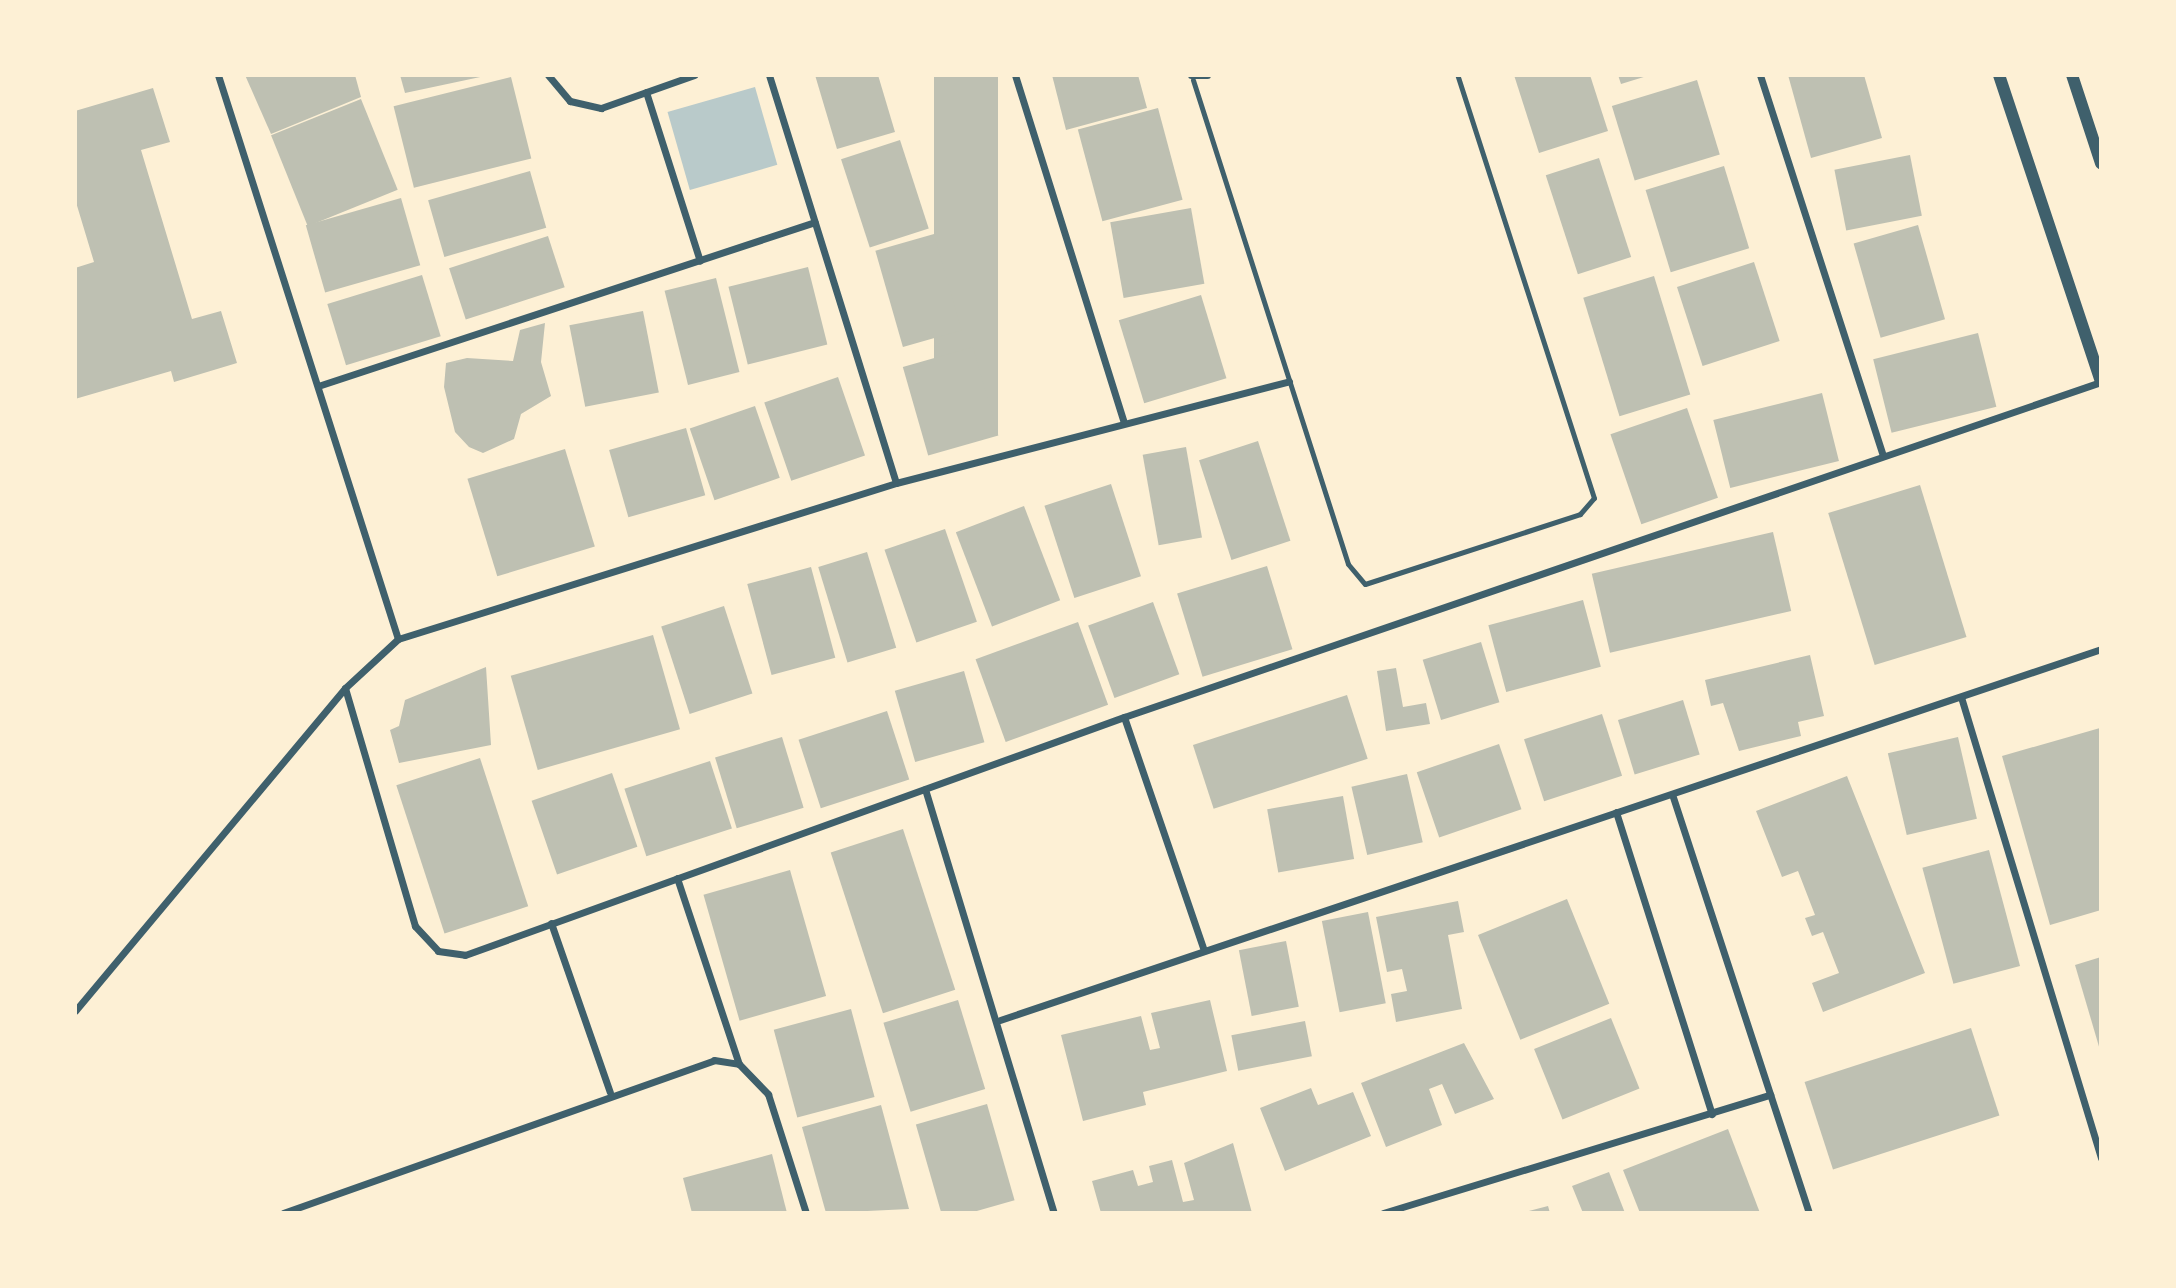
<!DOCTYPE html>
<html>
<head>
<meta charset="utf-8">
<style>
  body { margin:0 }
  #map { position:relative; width:2176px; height:1288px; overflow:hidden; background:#fdf0d5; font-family:"Noto Sans",sans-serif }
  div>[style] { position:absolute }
  .green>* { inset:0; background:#b9caca; transform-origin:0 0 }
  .building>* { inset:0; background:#bec0b2; transform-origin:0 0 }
  .service>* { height:5px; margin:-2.5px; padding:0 2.5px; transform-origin:2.5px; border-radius:2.5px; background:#3f606c }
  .minor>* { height:7px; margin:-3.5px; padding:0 3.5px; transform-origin:3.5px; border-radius:3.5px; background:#3f606c }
  .tertiary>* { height:12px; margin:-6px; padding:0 6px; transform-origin:6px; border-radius:6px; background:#3f606c }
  span { translate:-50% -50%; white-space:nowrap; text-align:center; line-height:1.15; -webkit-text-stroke:7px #fdf0d5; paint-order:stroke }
  .frame { position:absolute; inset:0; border:77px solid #fdf0d5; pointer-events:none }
</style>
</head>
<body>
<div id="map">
  <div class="green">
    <div style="left:755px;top:87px;width:81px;height:91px;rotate:74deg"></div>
  </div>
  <div class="building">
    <div style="clip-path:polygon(245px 75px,355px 75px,361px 97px,271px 134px)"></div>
    <div style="clip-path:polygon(400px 75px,485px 75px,485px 76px,405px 93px)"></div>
    <div style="clip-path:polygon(815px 75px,878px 75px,895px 132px,837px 149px)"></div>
    <div style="left:934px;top:75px;width:64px;height:360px"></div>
    <div style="clip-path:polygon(1052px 75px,1138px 75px,1147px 108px,1066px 130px)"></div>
    <div style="clip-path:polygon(1514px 75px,1590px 75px,1608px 131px,1539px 153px)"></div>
    <div style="clip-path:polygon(1618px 75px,1647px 75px,1647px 76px,1621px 84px)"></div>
    <div style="clip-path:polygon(1788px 75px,1864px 75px,1882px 138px,1811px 158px)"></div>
    <div style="left:511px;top:77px;width:84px;height:121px;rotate:76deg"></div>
    <div style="left:1697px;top:80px;width:78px;height:89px;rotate:73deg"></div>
    <div style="clip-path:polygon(153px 88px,170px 142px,141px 150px,192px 319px,221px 311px,237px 363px,174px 382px,171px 371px,75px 399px,75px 268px,94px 262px,75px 199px,75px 111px)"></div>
    <div style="left:361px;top:99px;width:98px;height:97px;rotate:68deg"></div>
    <div style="left:1158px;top:108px;width:95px;height:83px;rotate:75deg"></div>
    <div style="left:900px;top:140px;width:93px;height:62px;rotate:72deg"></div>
    <div style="left:1910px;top:155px;width:62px;height:77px;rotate:79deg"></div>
    <div style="left:1599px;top:158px;width:104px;height:56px;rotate:72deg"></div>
    <div style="left:1724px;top:166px;width:86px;height:82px;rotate:73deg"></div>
    <div style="left:530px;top:171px;width:59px;height:106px;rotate:74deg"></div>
    <div style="left:401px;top:198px;width:70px;height:99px;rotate:74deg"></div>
    <div style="left:1191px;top:208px;width:77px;height:82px;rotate:80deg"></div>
    <div style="left:1918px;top:225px;width:98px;height:67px;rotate:74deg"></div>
    <div style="left:934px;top:234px;width:100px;height:61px;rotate:74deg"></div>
    <div style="left:548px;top:236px;width:54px;height:104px;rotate:72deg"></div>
    <div style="left:1754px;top:262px;width:83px;height:81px;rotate:72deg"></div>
    <div style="left:808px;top:267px;width:80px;height:82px;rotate:76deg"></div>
    <div style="left:422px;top:275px;width:64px;height:99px;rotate:73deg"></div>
    <div style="left:1654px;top:276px;width:124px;height:74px;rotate:73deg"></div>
    <div style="left:716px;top:278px;width:97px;height:53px;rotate:76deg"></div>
    <div style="left:1201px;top:295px;width:87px;height:86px;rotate:73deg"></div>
    <div style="left:643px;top:311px;width:83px;height:75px;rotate:79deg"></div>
    <div style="clip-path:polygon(545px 323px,541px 362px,551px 396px,521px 414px,514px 439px,483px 453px,469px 447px,455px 432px,444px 387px,446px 363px,467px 358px,513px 361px,520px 330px)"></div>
    <div style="left:1978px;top:333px;width:76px;height:108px;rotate:76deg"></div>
    <div style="left:973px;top:347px;width:92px;height:73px;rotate:74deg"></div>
    <div style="left:838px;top:377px;width:83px;height:78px;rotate:71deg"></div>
    <div style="left:1822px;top:393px;width:70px;height:112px;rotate:76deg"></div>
    <div style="left:755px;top:406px;width:76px;height:69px;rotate:71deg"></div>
    <div style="left:1687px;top:408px;width:95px;height:81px;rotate:71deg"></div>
    <div style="left:686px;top:428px;width:70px;height:80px;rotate:74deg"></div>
    <div style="left:1258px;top:441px;width:105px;height:62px;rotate:72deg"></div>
    <div style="left:1186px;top:447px;width:92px;height:44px;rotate:80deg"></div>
    <div style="left:565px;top:449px;width:102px;height:102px;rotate:73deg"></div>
    <div style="left:1111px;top:484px;width:97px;height:70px;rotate:72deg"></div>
    <div style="left:1920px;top:485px;width:159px;height:96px;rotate:73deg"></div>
    <div style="left:1024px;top:506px;width:101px;height:73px;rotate:69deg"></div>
    <div style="left:945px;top:529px;width:98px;height:64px;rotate:71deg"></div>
    <div style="left:1773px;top:532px;width:81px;height:186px;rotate:77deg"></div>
    <div style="left:867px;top:552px;width:100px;height:51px;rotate:73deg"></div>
    <div style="left:1267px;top:566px;width:87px;height:94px;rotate:73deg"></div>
    <div style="left:811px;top:567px;width:94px;height:66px;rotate:75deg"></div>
    <div style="left:1583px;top:600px;width:69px;height:98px;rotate:75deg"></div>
    <div style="left:1153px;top:602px;width:77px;height:69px;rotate:70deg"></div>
    <div style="left:724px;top:606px;width:92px;height:66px;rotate:72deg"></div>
    <div style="left:1078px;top:622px;width:88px;height:109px;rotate:70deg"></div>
    <div style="left:653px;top:635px;width:98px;height:148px;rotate:74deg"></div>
    <div style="left:1481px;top:642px;width:63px;height:61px;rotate:73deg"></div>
    <div style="clip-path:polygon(1810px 655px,1824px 716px,1798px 722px,1801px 736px,1739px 751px,1723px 703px,1711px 706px,1705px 680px)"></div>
    <div style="clip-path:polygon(486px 667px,491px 745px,399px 763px,390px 730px,399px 726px,405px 700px)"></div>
    <div style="clip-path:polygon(1396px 668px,1403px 707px,1426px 703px,1430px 724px,1386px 731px,1377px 671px)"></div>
    <div style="left:964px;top:671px;width:74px;height:72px;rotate:74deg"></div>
    <div style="left:1347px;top:695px;width:67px;height:162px;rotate:72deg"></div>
    <div style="left:1683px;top:700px;width:57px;height:68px;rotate:73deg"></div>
    <div style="left:887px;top:711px;width:72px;height:93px;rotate:72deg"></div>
    <div style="left:1602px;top:714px;width:65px;height:82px;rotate:72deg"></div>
    <div style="clip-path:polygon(2100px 728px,2101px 910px,2050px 925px,2002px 756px)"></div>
    <div style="left:782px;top:737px;width:74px;height:70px;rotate:73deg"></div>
    <div style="left:1958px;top:737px;width:84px;height:72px;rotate:77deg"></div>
    <div style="left:1499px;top:744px;width:69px;height:87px;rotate:71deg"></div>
    <div style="left:480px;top:758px;width:156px;height:88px;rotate:72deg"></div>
    <div style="left:710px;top:761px;width:71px;height:90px;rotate:72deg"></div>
    <div style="left:612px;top:773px;width:78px;height:85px;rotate:71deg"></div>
    <div style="left:1407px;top:774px;width:70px;height:57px;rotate:77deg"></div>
    <div style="clip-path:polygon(1847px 776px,1925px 973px,1823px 1012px,1812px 983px,1839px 973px,1823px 932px,1812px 936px,1805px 918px,1815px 915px,1798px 871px,1782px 877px,1756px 811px)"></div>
    <div style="left:1343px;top:796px;width:64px;height:77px;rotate:80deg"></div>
    <div style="left:903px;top:829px;width:169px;height:76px;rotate:72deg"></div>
    <div style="left:1989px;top:850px;width:120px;height:69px;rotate:75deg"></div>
    <div style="left:790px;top:870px;width:131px;height:90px;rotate:74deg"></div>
    <div style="left:1567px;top:899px;width:113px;height:96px;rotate:68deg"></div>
    <div style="clip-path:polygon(1458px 901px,1464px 932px,1448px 935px,1462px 1009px,1396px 1022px,1391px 994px,1407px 991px,1402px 969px,1387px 972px,1376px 917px)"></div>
    <div style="left:1368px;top:912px;width:93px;height:47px;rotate:79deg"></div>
    <div style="left:1286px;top:941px;width:67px;height:48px;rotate:79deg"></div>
    <div style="clip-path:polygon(2101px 957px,2101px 1050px,2100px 1050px,2075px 965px)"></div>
    <div style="left:958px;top:1000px;width:93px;height:78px;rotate:73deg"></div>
    <div style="clip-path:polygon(1210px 1000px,1227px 1071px,1143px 1092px,1146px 1105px,1083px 1121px,1061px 1035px,1141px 1016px,1150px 1050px,1160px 1048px,1151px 1013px)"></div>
    <div style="left:851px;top:1009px;width:91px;height:80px;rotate:75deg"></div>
    <div style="left:1611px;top:1018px;width:76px;height:83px;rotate:68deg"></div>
    <div style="left:1305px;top:1021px;width:36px;height:75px;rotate:79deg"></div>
    <div style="left:1971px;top:1028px;width:92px;height:175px;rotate:72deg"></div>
    <div style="clip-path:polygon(1464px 1043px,1494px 1099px,1455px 1114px,1442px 1084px,1429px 1089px,1442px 1125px,1386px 1147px,1361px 1083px)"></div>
    <div style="clip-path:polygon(1311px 1088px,1318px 1105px,1353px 1092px,1371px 1136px,1285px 1171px,1260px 1108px)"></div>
    <div style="left:987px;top:1104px;width:100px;height:74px;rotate:74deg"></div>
    <div style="clip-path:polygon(881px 1105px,909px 1209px,826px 1213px,802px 1127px)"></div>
    <div style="clip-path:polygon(1728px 1129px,1760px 1213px,1640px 1213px,1623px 1170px)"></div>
    <div style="clip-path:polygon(1233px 1143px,1252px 1213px,1101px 1213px,1092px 1181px,1133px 1170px,1138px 1186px,1153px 1182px,1149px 1166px,1172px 1160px,1183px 1202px,1194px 1200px,1184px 1163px)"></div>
    <div style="clip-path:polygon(772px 1154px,787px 1213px,692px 1213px,683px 1178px)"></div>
    <div style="clip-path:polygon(1609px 1172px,1625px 1213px,1583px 1213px,1572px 1186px)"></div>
    <div style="clip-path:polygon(1548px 1206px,1550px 1213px,1525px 1213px,1525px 1212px)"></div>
  </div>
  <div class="service">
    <div style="left:1193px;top:80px;width:508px;rotate:72.24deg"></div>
    <div style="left:1348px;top:564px;width:26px;rotate:50deg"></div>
    <div style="left:1365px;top:584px;width:226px;rotate:-18deg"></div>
    <div style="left:1580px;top:514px;width:21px;rotate:-49deg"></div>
    <div style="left:1594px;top:498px;width:445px;rotate:-107.9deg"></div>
  </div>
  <div class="minor">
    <div style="left:218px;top:75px;width:592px;rotate:72.3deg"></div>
    <div style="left:548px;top:75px;width:34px;rotate:50deg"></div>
    <div style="left:570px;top:101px;width:32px;rotate:13deg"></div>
    <div style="left:601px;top:108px;width:99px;rotate:-19.5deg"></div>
    <div style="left:769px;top:75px;width:427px;rotate:72.7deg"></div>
    <div style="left:1015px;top:75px;width:364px;rotate:72.6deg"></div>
    <div style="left:1191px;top:75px;width:16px"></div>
    <div style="left:1760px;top:75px;width:399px;rotate:72.1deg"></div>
    <div style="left:646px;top:92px;width:177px;rotate:72.3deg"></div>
    <div style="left:318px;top:386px;width:523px;rotate:-18.26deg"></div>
    <div style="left:345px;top:688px;width:248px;rotate:73.6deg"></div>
    <div style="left:415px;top:926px;width:34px;rotate:47deg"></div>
    <div style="left:438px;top:951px;width:27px;rotate:8deg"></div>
    <div style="left:465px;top:955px;width:701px;rotate:-19.86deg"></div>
    <div style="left:1124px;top:717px;width:1033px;rotate:-18.93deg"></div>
    <div style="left:1961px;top:697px;width:482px;rotate:73.1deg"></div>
    <div style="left:1124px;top:717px;width:247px;rotate:71.1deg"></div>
    <div style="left:925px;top:789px;width:443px;rotate:73.1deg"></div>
    <div style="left:1672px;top:794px;width:441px;rotate:71.9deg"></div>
    <div style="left:1616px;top:812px;width:317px;rotate:72.4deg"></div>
    <div style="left:677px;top:878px;width:196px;rotate:71.6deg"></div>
    <div style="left:551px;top:923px;width:179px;rotate:70.8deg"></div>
    <div style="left:75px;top:1011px;width:421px;rotate:-50.1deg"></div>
    <div style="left:345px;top:688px;width:72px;rotate:-42.8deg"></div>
    <div style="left:398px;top:639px;width:522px;rotate:-17.39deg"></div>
    <div style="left:896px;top:483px;width:406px;rotate:-14.5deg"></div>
    <div style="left:1000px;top:1020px;width:1162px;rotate:-18.62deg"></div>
    <div style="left:283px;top:1213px;width:457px;rotate:-19.5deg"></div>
    <div style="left:714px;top:1060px;width:25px;rotate:9deg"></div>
    <div style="left:739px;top:1064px;width:42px;rotate:46deg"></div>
    <div style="left:768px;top:1094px;width:125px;rotate:72.3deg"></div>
    <div style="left:1383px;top:1213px;width:405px;rotate:-17deg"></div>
  </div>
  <div class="tertiary">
    <div style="left:1999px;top:75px;width:323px;rotate:71.6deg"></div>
    <div style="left:2072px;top:75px;width:93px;rotate:71.8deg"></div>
  </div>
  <div class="frame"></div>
</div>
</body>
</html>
